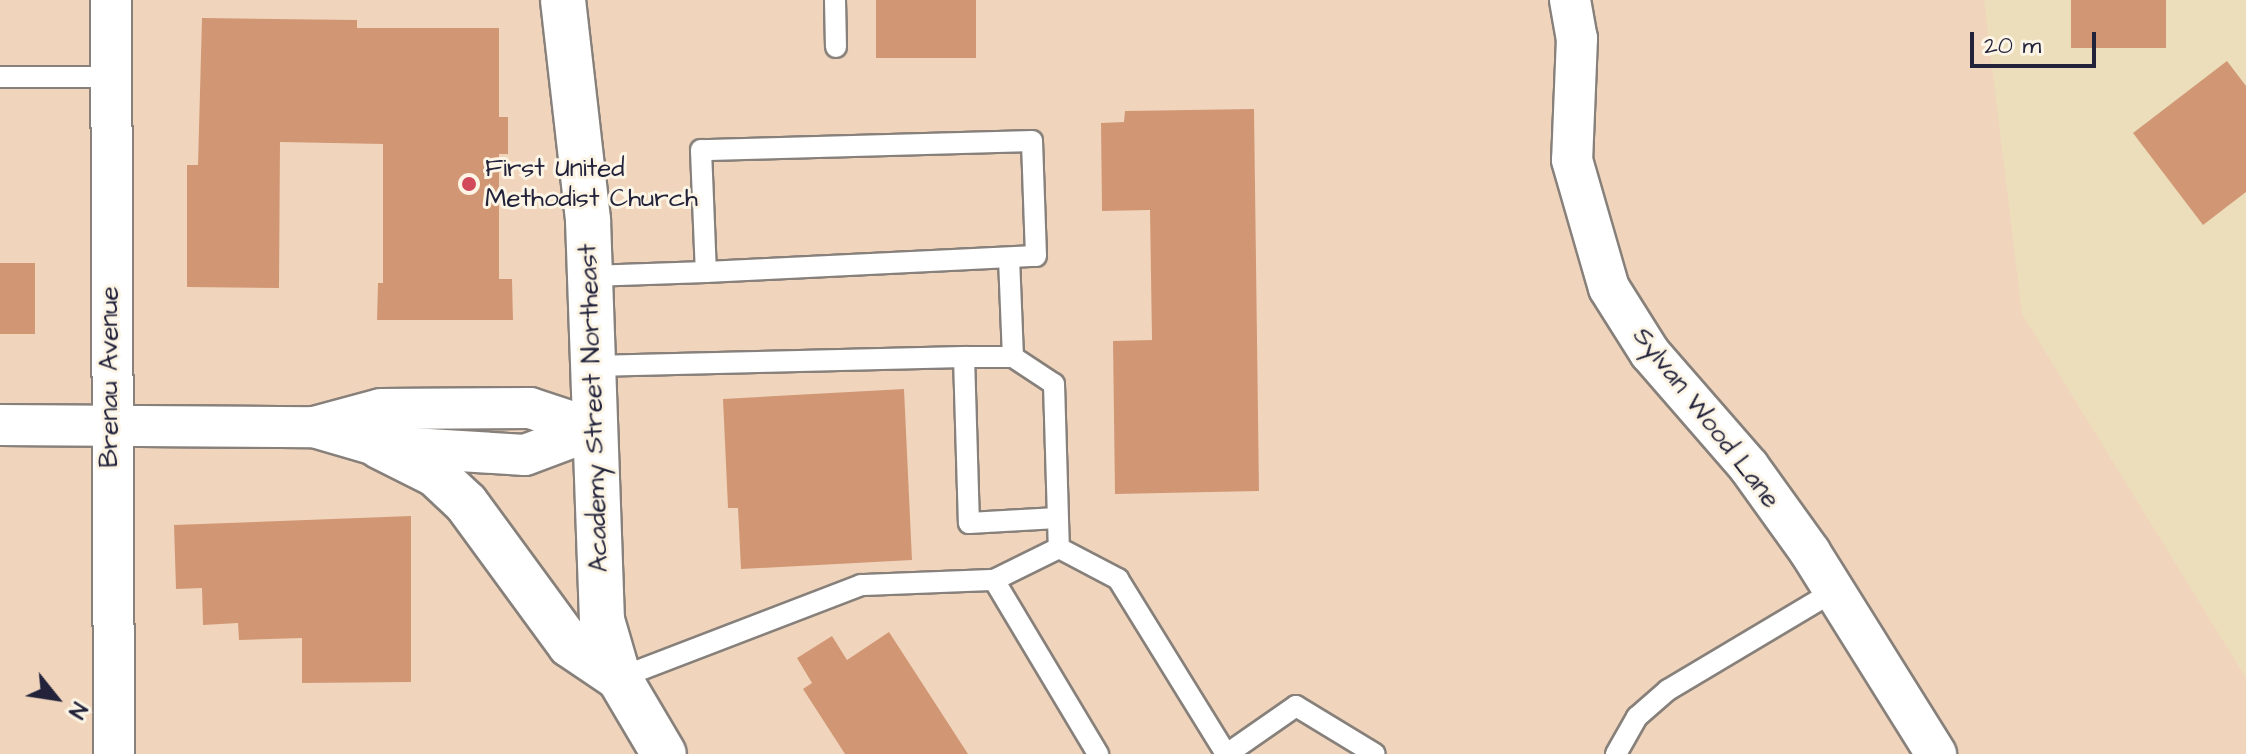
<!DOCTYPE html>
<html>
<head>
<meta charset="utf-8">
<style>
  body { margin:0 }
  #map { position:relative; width:2246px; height:754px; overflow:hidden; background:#ecdebb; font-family:"Architects Daughter",sans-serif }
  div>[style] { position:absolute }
  .built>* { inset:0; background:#f0d5bc }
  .building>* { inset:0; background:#d19775; transform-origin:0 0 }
  .roads { filter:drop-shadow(2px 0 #87807b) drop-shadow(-2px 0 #87807b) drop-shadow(0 2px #87807b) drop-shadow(0 -2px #87807b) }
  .lane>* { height:20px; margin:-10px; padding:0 10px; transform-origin:10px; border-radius:10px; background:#fff }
  .street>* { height:40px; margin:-20px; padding:0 20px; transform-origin:20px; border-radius:20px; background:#fff }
  .secondary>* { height:44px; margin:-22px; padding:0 22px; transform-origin:22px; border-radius:22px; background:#fff }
  .dots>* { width:22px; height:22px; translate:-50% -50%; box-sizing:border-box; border:4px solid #fcf5e5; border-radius:50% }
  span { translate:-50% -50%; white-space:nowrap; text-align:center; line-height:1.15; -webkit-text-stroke:6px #fcf5e5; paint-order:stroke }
  .poi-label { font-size:26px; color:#22223b }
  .left { translate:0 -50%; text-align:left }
  .street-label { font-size:26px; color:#22223b }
  .north { position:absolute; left:16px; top:658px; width:80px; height:80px; -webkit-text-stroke:6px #fcf5e5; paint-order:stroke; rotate:120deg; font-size:22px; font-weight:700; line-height:32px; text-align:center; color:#22223b }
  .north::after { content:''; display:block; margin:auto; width:28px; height:36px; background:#22223b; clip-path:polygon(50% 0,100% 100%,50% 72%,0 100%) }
  .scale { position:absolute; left:1970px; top:32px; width:126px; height:36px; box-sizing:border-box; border:4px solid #22223b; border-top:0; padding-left:10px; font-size:24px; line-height:28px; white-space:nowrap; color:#22223b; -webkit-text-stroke:6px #fcf5e5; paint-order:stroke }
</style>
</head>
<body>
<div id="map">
  <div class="built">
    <div style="clip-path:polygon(0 0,1984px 0,2022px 314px,2246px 678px,2246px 754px,0 754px)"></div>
  </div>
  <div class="building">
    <div style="left:876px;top:0;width:100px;height:58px"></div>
    <div style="left:2071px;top:0;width:95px;height:48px"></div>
    <div style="clip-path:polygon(202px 18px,357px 20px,357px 28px,499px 28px,499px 117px,508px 117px,508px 154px,499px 154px,499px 279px,512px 279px,513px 320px,377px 320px,378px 283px,383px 283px,383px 144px,280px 142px,279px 288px,187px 287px,187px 165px,198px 165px)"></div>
    <div style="clip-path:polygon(2227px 61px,2246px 86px,2246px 192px,2203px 225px,2133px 133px)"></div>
    <div style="clip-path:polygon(1254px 109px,1259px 491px,1115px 494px,1113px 341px,1152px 340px,1150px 210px,1102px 211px,1101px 123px,1124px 122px,1125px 111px)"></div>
    <div style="left:35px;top:263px;width:71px;height:35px;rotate:90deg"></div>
    <div style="clip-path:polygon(904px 389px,912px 560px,741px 569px,738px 508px,728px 508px,723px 399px)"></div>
    <div style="clip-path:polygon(411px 516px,411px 682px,302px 683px,302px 638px,239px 640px,238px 623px,203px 625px,202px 588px,176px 589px,174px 525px)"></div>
    <div style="clip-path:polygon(889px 632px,968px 754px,845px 754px,803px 689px,812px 683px,797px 658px,832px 636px,847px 660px)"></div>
  </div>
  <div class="roads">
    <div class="lane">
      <div style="left:835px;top:0;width:47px;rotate:88.8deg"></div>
      <div style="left:0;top:77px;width:110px"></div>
      <div style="left:1009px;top:258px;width:99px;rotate:87.7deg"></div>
      <div style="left:590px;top:276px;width:116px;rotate:-2deg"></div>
      <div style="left:706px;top:272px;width:330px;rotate:-2.8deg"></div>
      <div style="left:1036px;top:256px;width:115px;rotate:-92deg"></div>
      <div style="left:1032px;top:141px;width:331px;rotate:178.4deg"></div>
      <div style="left:701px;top:150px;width:122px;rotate:87.7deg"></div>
      <div style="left:964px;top:357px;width:49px"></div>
      <div style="left:1013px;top:357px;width:49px;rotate:33.4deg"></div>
      <div style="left:1054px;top:384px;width:164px;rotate:88.3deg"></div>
      <div style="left:1059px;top:548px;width:72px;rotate:153.8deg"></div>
      <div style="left:593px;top:366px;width:371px;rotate:-1.4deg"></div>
      <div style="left:964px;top:357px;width:166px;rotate:88.3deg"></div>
      <div style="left:969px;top:523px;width:88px;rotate:-3.3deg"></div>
      <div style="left:1059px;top:548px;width:67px;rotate:27.7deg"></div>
      <div style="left:1118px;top:579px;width:206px;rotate:58.3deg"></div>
      <div style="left:619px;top:678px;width:259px;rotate:-21deg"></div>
      <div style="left:861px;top:585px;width:133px;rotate:-2.2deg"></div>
      <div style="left:994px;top:580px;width:203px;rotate:59.1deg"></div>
      <div style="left:1227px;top:754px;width:84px;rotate:-34.8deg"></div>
      <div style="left:1296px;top:706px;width:92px;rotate:31.3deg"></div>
      <div style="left:1616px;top:754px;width:43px;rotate:-60.4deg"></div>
      <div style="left:1637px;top:717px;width:41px;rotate:-41.1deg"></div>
      <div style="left:1668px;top:690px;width:190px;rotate:-30.8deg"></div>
    </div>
    <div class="street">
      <div style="left:111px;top:0;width:754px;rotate:89.77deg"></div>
      <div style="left:1570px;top:0;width:39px;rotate:80deg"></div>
      <div style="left:1577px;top:38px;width:122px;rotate:92.3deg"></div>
      <div style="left:1572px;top:160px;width:133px;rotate:73.9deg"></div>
      <div style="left:1609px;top:288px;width:77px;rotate:57.8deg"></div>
      <div style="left:1650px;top:353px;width:151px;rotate:49deg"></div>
      <div style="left:1749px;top:467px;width:105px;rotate:54.3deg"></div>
      <div style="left:1810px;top:552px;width:238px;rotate:58deg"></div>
      <div style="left:0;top:425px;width:314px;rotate:0.4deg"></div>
      <div style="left:314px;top:427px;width:68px;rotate:16.3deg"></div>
      <div style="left:379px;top:446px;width:146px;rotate:3.5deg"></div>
      <div style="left:525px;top:455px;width:74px;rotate:-20.6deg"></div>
      <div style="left:314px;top:427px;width:69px;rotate:-15deg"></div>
      <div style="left:381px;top:409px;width:149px;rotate:-0.4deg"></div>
      <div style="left:530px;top:408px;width:67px;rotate:18.2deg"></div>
    </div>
    <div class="secondary">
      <div style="left:563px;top:0;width:221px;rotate:83.5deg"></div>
      <div style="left:588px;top:220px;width:400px;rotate:88deg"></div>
      <div style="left:602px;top:620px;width:60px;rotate:73.7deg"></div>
      <div style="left:619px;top:678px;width:88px;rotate:59.4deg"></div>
      <div style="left:379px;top:446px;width:63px;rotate:26.6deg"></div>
      <div style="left:435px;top:474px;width:42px;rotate:43.1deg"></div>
      <div style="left:466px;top:503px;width:176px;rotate:53.8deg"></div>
      <div style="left:570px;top:645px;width:59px;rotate:34deg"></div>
    </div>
  </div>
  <div class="dots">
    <div style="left:469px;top:184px;background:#d1495b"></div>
  </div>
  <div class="poi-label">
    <span class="left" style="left:485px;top:184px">First United<br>Methodist Church</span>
  </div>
  <div class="street-label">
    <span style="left:110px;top:377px;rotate:-90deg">Brenau Avenue</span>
    <span style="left:594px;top:408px;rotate:-92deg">Academy Street Northeast</span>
    <span style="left:1706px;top:418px;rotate:52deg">Sylvan Wood Lane</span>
  </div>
  <div class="north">N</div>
  <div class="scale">20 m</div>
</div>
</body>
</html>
